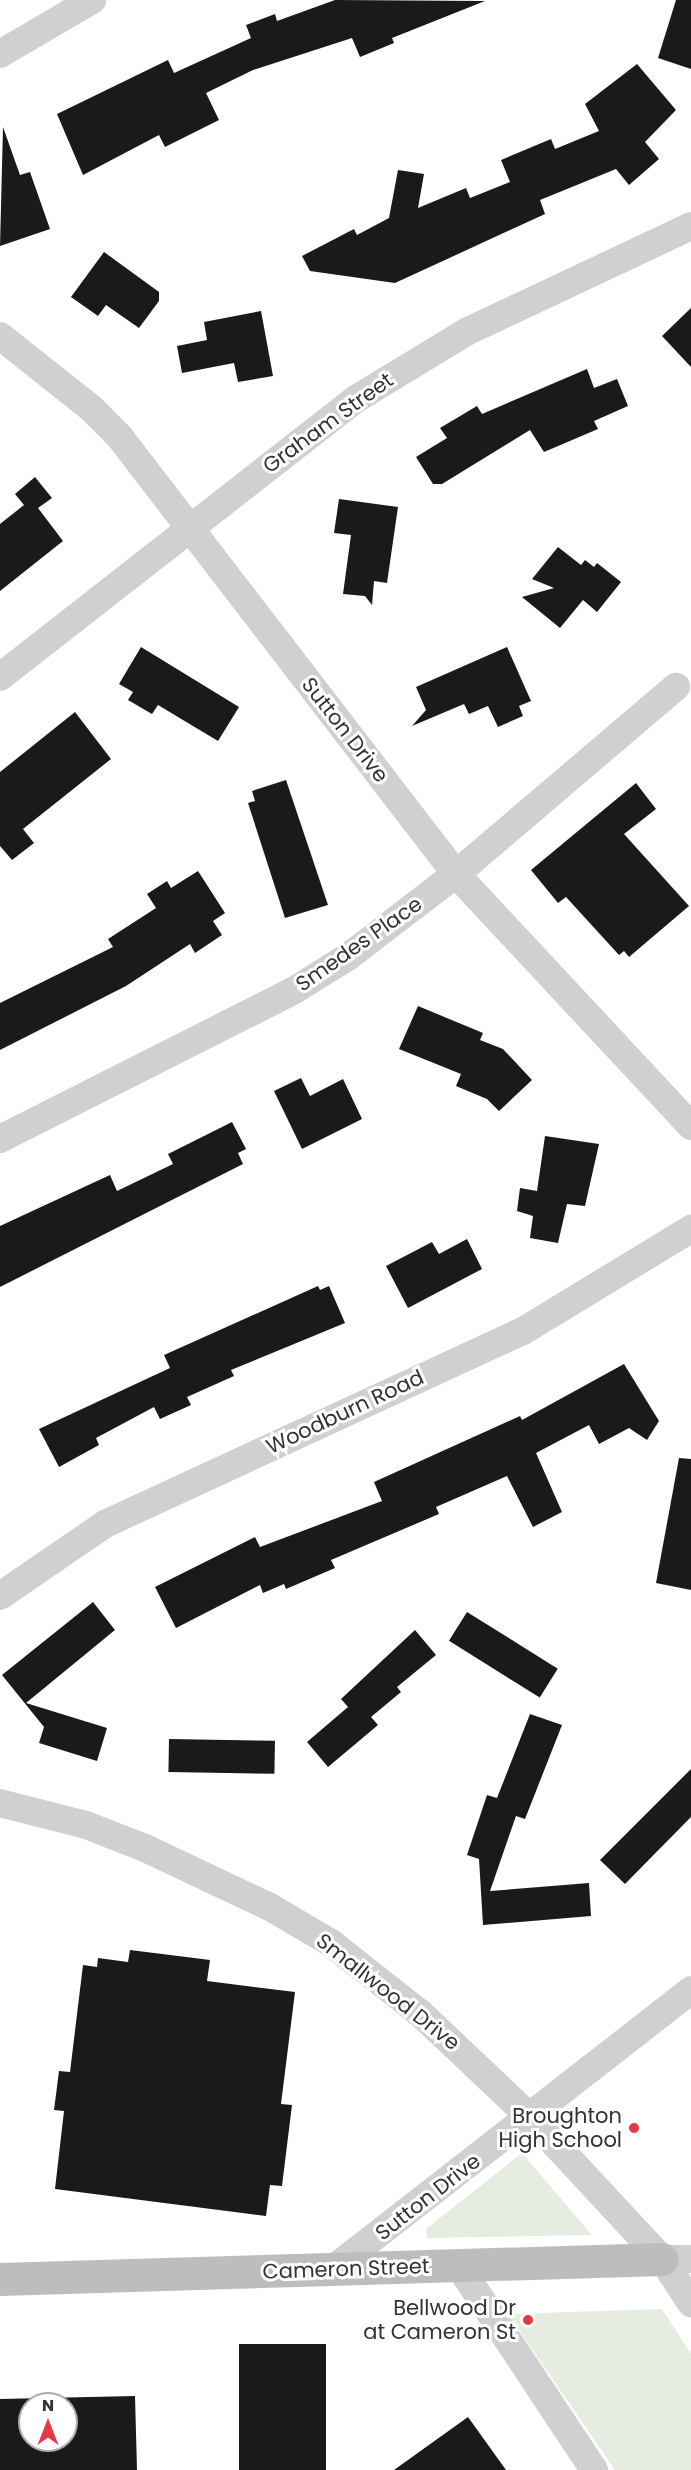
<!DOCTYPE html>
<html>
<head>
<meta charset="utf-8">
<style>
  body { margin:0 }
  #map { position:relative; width:691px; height:2470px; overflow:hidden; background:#fff; font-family:Poppins,sans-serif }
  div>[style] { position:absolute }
  .green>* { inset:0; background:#e6ecdf }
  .building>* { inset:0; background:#1a1a1a; transform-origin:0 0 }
  .street>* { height:28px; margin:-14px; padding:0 14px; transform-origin:14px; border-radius:14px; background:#d0d0d0 }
  .secondary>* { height:33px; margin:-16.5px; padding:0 16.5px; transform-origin:16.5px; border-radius:16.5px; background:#bdbdbd }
  .dots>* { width:16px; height:16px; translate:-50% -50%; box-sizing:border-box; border:3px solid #fff; border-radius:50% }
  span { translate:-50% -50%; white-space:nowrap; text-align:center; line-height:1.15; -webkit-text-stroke:6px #fff; paint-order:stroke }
  .street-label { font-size:21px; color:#333 }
  .poi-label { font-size:21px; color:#333 }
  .right { translate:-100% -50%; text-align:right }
  .north { position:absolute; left:18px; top:2392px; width:60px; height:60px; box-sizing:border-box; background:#fff; border:2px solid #adadad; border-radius:50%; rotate:0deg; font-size:16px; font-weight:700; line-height:24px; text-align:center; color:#333 }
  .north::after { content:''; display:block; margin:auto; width:21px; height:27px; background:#e63946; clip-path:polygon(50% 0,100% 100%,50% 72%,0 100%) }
</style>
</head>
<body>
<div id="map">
  <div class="green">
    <div style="clip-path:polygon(522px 2153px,592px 2235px,427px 2238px,426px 2229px)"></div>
    <div style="clip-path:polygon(662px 2309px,691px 2354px,691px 2470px,615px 2470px,508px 2314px)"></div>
  </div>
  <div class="building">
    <div style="clip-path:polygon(335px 0,485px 1px,392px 38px,394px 43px,360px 57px,352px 38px,253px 70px,206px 93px,219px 120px,165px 147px,159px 135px,83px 175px,57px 114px,168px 60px,174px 73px,251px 38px,246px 25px,275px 14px,277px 21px)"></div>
    <div style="clip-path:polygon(676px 0,691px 0,691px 69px,658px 58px)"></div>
    <div style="clip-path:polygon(637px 64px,676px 110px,645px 142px,659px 159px,629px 185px,616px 169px,540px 200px,545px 214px,395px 283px,310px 271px,302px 256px,354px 229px,357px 235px,389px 218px,398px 170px,424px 174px,418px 208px,466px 188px,470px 198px,510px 182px,501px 160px,551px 139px,555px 149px,599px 131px,585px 104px)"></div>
    <div style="clip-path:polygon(3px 127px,20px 175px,30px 172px,50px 229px,0 246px)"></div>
    <div style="clip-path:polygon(104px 252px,159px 292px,159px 301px,139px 328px,106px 305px,98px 316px,71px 297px)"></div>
    <div style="clip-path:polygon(691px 308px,691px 367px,662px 336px)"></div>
    <div style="clip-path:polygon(261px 311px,273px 376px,238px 382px,234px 363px,182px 373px,177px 346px,207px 340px,204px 322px)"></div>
    <div style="clip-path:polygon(587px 369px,594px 388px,617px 379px,628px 406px,594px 421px,598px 429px,544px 452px,530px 430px,442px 484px,433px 484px,416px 457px,447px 438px,440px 428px,477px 406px,482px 414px)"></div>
    <div style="clip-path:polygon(35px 477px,52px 498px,38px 508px,63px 541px,0 591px,0 524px,24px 505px,15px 494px)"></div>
    <div style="clip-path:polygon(339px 499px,398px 507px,387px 583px,374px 581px,372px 605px,365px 596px,343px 594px,351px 535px,334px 533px)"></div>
    <div style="clip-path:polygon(558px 547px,581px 565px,585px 560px,594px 567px,597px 563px,621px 582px,597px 612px,583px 600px,560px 628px,522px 597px,554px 588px,532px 579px)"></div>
    <div style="clip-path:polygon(141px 647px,239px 707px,218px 741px,158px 705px,152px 714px,128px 700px,133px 692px,119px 684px)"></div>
    <div style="clip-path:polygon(507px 647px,531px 701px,519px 706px,523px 716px,498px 727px,488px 706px,469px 714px,464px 704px,412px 726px,426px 710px,416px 687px)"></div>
    <div style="clip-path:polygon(75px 712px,111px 759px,23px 829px,34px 843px,12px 860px,0 846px,0 772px)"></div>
    <div style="clip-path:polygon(286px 780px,328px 905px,285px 918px,248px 803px,255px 801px,252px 791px)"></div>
    <div style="clip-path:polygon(636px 783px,656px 809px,624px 834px,689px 906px,629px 957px,624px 951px,619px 955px,566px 897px,558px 903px,531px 870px)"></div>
    <div style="clip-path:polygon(198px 871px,225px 913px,213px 921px,222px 935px,195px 953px,190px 944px,126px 986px,0 1050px,0 1003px,113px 947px,108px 939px,156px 908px,147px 894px,167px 881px,171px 888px)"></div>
    <div style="clip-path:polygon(418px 1006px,483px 1033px,480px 1040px,503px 1049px,532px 1080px,499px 1111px,487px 1099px,456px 1086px,461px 1074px,399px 1049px)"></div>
    <div style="clip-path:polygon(301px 1078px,310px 1096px,343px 1079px,362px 1119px,302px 1149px,274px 1091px)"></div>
    <div style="clip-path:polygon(232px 1122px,246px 1149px,238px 1153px,243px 1164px,0 1287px,0 1226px,110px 1175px,117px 1191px,173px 1164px,168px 1154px)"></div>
    <div style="clip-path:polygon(545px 1136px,599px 1144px,585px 1206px,567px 1204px,558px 1243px,530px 1238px,533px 1216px,517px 1211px,520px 1188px,537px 1191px)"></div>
    <div style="clip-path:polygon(467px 1239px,482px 1269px,408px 1308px,386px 1266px,432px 1242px,439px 1254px)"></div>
    <div style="clip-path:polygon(318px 1286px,320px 1290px,329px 1286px,345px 1323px,231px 1370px,234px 1376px,187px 1397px,191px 1405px,160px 1419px,154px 1407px,96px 1438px,99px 1445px,59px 1467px,39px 1429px,170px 1368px,164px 1355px)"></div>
    <div style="clip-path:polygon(624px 1364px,659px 1421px,647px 1440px,629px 1428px,599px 1444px,589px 1425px,536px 1453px,562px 1512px,533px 1527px,507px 1476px,436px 1507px,439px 1514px,331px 1560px,335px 1568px,286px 1589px,284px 1584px,263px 1593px,260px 1585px,176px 1628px,155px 1587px,255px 1537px,260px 1547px,382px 1501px,374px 1482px,520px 1416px,522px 1420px)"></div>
    <div style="clip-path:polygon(679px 1458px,691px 1459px,691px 1590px,656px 1583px)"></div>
    <div style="clip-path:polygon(93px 1602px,115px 1630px,26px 1703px,107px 1728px,97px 1761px,39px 1743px,44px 1727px,2px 1675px)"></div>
    <div style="left:467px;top:1612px;width:107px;height:34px;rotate:32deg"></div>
    <div style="clip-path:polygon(415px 1630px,436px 1655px,397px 1687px,401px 1692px,371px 1717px,378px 1725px,328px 1767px,307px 1742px,348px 1707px,341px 1699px)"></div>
    <div style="clip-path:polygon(530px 1714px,562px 1725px,525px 1819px,516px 1816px,490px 1891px,589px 1883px,591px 1916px,483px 1925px,479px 1859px,467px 1855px,487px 1795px,497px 1798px)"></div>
    <div style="left:169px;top:1739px;width:106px;height:33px;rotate:1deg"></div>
    <div style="clip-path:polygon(691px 1769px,691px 1817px,625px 1884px,600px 1860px)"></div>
    <div style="clip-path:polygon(130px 1950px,210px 1960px,207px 1981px,295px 1992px,281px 2104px,292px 2105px,282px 2186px,270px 2185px,266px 2216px,55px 2189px,64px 2111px,54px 2110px,59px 2071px,70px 2072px,83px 1965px,97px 1967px,98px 1958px,128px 1962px)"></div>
    <div style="left:239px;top:2344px;width:87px;height:126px"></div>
    <div style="clip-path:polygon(evenodd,135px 2396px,137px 2470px,0 2470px,0 2399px,135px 2396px,30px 2404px,66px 2404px,66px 2440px,30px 2440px,30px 2404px)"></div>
    <div style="clip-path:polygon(468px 2417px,506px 2470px,394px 2470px)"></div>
  </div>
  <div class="street">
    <div style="left:0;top:54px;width:107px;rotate:-30.4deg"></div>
    <div style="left:0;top:336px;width:116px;rotate:38.4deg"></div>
    <div style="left:91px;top:408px;width:40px;rotate:45deg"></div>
    <div style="left:119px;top:436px;width:553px;rotate:52.43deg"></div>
    <div style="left:456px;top:874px;width:345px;rotate:47deg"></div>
    <div style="left:0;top:677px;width:452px;rotate:-38deg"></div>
    <div style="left:356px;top:399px;width:129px;rotate:-31.3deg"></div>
    <div style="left:466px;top:332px;width:249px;rotate:-25.2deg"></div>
    <div style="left:0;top:1139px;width:328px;rotate:-26.8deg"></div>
    <div style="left:293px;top:991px;width:66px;rotate:-32deg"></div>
    <div style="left:349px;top:956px;width:135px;rotate:-37.5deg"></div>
    <div style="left:456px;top:874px;width:289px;rotate:-40.4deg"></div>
    <div style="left:0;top:1596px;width:127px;rotate:-34.4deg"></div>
    <div style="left:105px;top:1524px;width:460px;rotate:-24.8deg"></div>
    <div style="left:523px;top:1331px;width:197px;rotate:-31.3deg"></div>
    <div style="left:0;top:1803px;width:89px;rotate:14.3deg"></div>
    <div style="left:86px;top:1825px;width:63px;rotate:21.3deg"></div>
    <div style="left:145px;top:1848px;width:138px;rotate:25.3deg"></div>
    <div style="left:270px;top:1907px;width:71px;rotate:30.5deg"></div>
    <div style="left:331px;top:1943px;width:113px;rotate:38.2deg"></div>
    <div style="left:420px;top:2013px;width:150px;rotate:43.4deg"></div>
    <div style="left:529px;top:2116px;width:195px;rotate:47.1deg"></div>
    <div style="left:662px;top:2259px;width:53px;rotate:56.6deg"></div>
    <div style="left:662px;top:2259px;width:29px"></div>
    <div style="left:459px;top:2266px;width:245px;rotate:56.5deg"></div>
    <div style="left:333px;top:2269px;width:454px;rotate:-37.9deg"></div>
  </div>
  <div class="secondary">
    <div style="left:0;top:2279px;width:662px;rotate:-1.73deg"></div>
  </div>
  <div class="dots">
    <div style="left:634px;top:2128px;background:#e63946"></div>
    <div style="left:528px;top:2320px;background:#e63946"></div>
  </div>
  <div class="street-label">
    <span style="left:328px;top:423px;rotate:-36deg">Graham Street</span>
    <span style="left:345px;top:730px;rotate:52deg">Sutton Drive</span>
    <span style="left:359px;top:944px;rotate:-35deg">Smedes Place</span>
    <span style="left:345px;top:1412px;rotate:-25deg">Woodburn Road</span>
    <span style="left:388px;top:1992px;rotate:38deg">Smallwood Drive</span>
    <span style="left:428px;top:2197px;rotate:-38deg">Sutton Drive</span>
    <span style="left:346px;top:2269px;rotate:-2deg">Cameron Street</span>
  </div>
  <div class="poi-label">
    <span class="right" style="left:622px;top:2128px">Broughton<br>High School</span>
    <span class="right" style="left:516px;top:2320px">Bellwood Dr<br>at Cameron St</span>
  </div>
  <div class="north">N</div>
</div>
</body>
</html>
